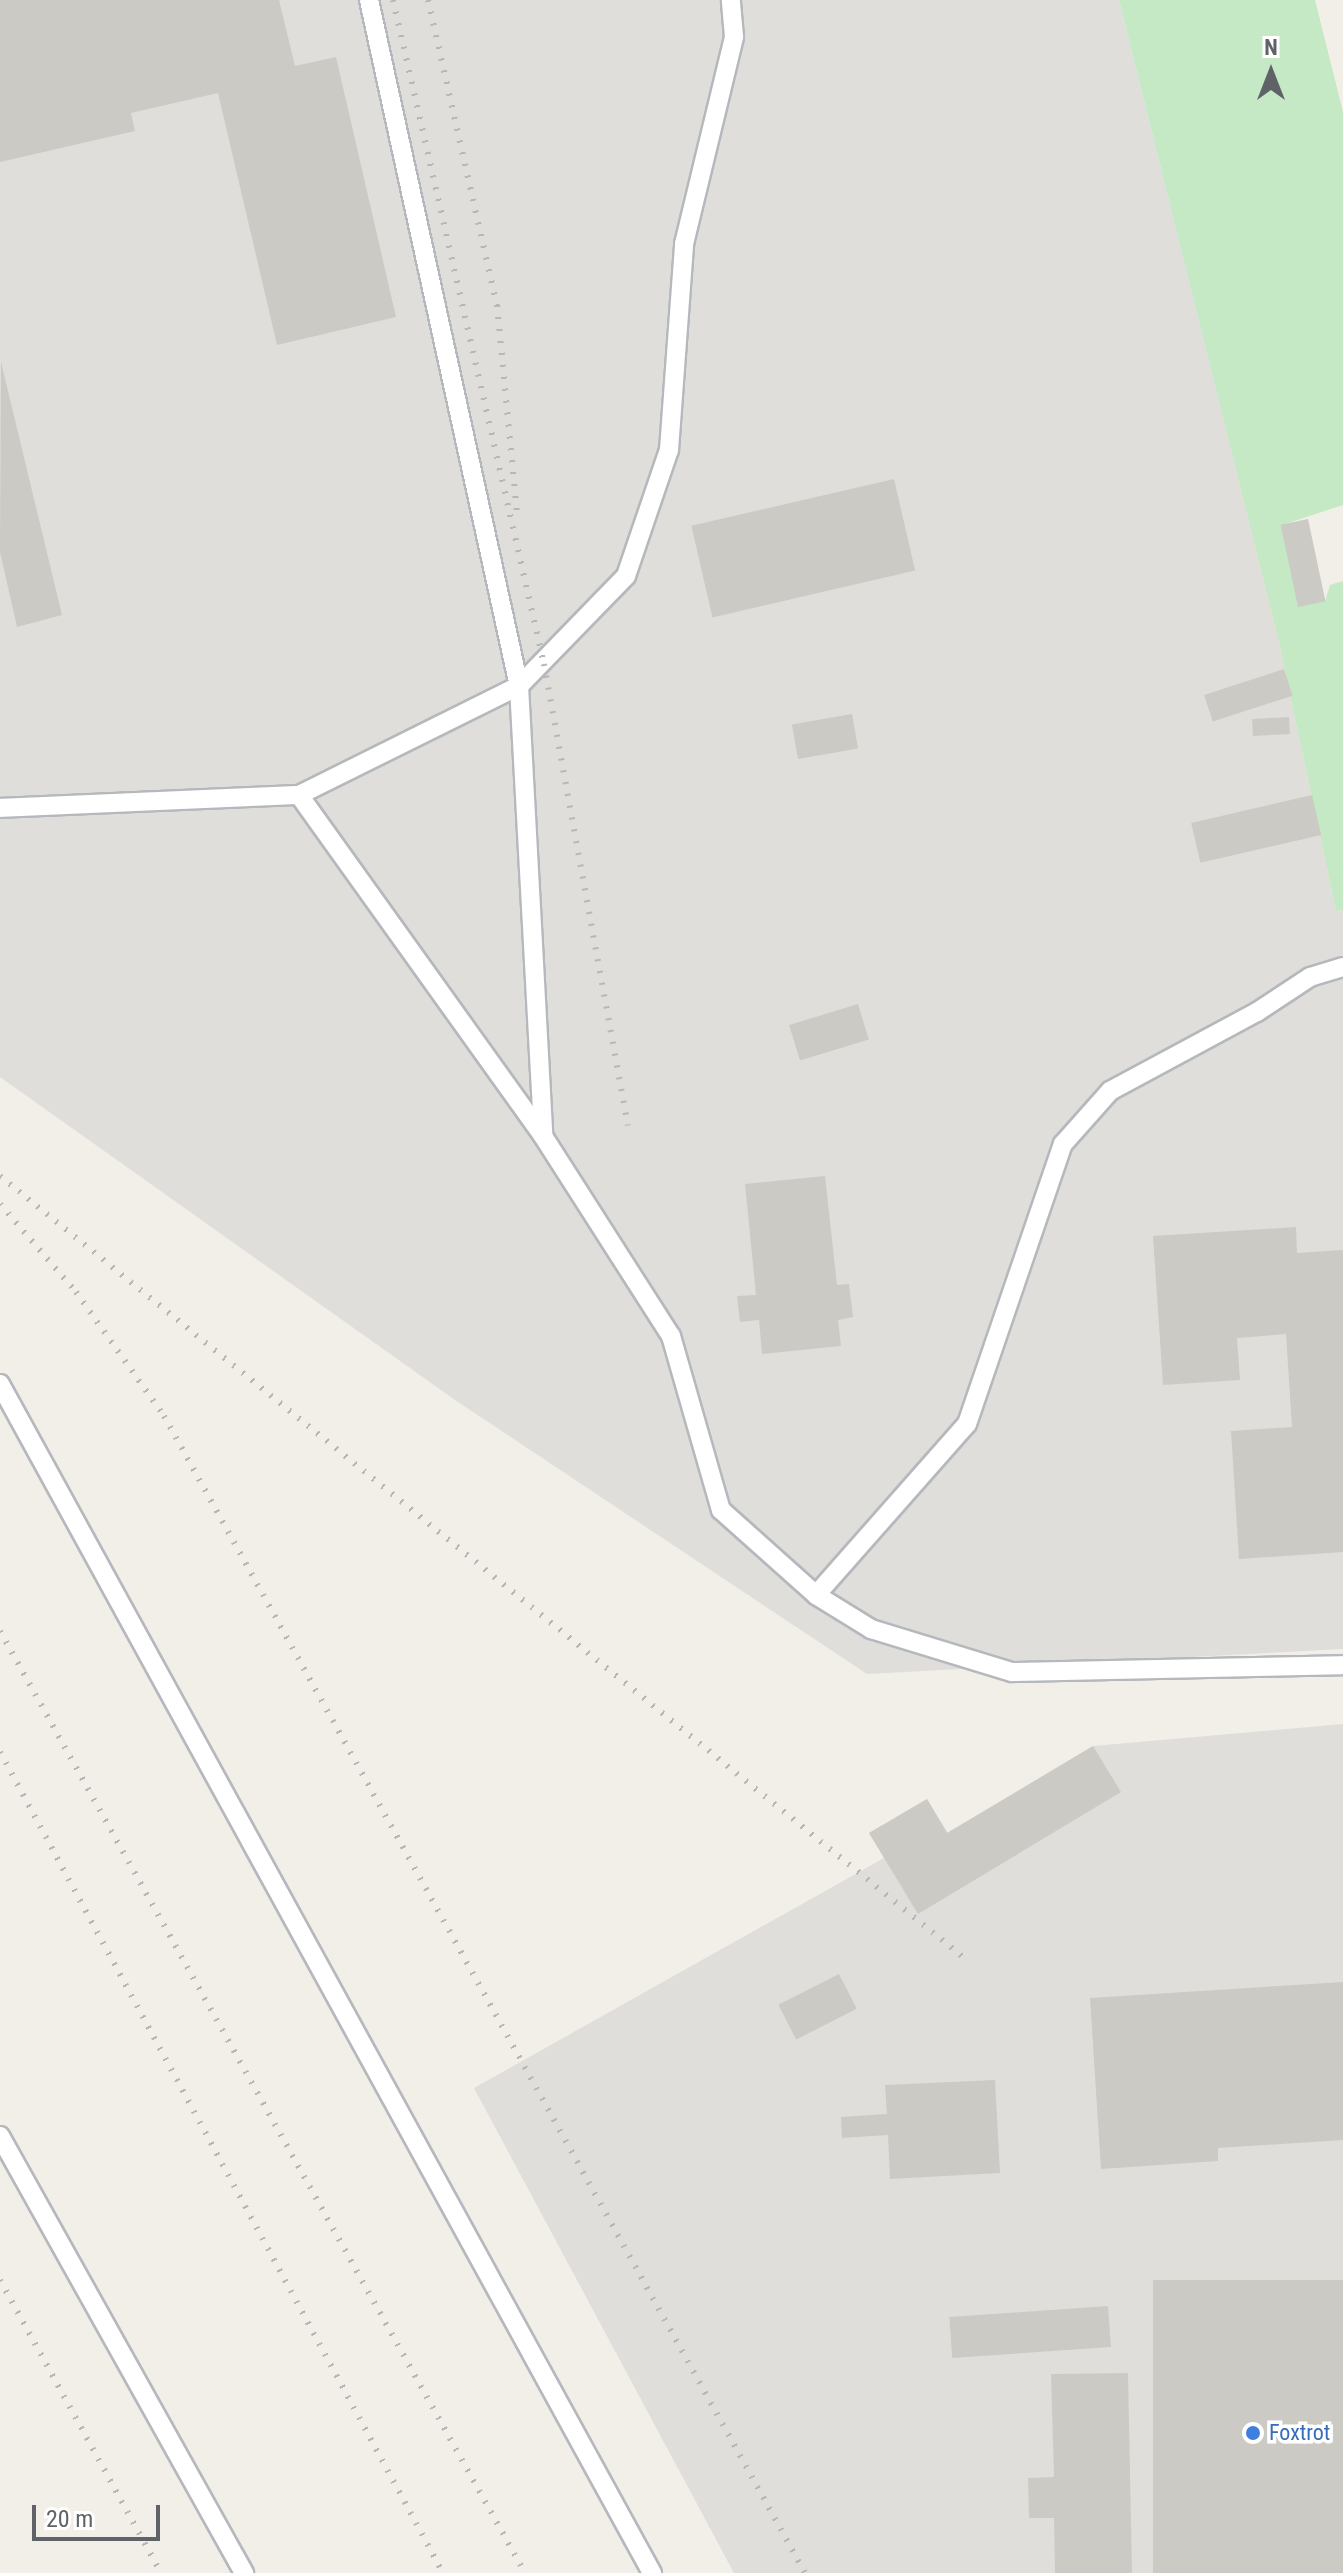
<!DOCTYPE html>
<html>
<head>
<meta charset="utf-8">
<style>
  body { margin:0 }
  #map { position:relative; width:1343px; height:2573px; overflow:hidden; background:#f1efe8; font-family:"Roboto Condensed",sans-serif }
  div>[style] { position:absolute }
  .industrial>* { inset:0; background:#e0deda }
  .green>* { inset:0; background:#c5e8c5 }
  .building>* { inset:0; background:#cccac5; transform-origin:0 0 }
  .roads { filter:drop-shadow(2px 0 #b5b8bc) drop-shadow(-2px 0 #b5b8bc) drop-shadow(0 2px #b5b8bc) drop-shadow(0 -2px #b5b8bc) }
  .lane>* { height:18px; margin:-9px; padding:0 9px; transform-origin:9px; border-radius:9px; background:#fff }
  .rail>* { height:6px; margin-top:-3px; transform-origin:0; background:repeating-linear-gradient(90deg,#b6b7b8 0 2px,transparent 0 12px) }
  .dots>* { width:22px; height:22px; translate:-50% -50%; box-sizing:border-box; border:4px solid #fff; border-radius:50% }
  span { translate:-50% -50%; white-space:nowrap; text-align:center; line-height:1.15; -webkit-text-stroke:7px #fff; paint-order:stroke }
  .shop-label { font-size:22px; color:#366cbe }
  .left { translate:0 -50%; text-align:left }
  .north { position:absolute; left:1231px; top:32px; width:80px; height:80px; -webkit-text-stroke:6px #fff; paint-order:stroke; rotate:0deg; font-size:22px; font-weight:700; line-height:32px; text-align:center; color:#5f6368 }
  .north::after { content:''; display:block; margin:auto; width:28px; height:36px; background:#5f6368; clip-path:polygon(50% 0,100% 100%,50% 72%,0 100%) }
  .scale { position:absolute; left:32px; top:2505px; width:128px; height:36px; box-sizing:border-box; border:4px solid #5f6368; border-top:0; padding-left:10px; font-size:24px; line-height:28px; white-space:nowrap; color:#5f6368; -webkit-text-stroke:6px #fff; paint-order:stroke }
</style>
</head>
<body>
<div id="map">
  <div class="industrial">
    <div style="clip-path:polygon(0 0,1119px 0,1279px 643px,1336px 911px,1343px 910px,1343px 1649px,867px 1674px,455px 1400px,0 1077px)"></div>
    <div style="clip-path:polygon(1343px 1724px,1343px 2573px,734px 2573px,474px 2088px,884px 1858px,869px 1833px,927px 1799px,948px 1833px,1093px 1746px)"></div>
  </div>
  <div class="green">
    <div style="clip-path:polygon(1119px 0,1315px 0,1343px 112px,1343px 505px,1282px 525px,1325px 601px,1330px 585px,1343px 581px,1343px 910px,1336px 911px,1279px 643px)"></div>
  </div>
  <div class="building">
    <div style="clip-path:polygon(0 0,279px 0,295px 66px,336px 57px,396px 317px,277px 345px,218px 93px,131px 113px,135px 131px,0 162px)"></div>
    <div style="clip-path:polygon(1px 362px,62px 615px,17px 627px,0 552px)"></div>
    <div style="left:894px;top:479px;width:94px;height:208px;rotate:77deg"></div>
    <div style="left:1308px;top:519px;width:84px;height:28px;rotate:78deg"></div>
    <div style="left:1284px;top:669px;width:28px;height:84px;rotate:72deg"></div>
    <div style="left:852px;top:714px;width:35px;height:61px;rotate:80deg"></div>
    <div style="left:1289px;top:717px;width:17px;height:37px;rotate:87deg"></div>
    <div style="left:1312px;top:795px;width:41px;height:124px;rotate:77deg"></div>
    <div style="left:858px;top:1004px;width:37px;height:72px;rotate:73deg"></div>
    <div style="clip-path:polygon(825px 1176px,837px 1285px,849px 1284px,853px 1317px,838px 1320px,841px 1346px,762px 1354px,759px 1320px,740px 1322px,737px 1296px,756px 1295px,745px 1184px)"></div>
    <div style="clip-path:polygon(1296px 1227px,1297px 1253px,1343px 1250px,1343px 1552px,1239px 1559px,1231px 1431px,1292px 1427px,1286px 1334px,1237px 1338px,1240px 1380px,1163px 1385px,1153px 1236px)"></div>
    <div style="clip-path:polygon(1093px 1746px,1121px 1792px,918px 1914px,869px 1833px,927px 1799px,947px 1833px)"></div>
    <div style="left:839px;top:1974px;width:39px;height:68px;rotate:63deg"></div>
    <div style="clip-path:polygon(1343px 1982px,1343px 2140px,1218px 2148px,1218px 2161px,1101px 2169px,1090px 1998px)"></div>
    <div style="clip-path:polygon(995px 2080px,1000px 2173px,890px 2179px,888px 2135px,842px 2138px,841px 2117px,887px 2114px,885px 2085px)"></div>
    <div style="left:1343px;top:2280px;width:293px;height:190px;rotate:90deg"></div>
    <div style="left:1108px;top:2306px;width:41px;height:159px;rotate:86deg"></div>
    <div style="clip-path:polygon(1128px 2373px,1132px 2573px,1055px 2573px,1054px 2518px,1029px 2518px,1028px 2478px,1054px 2477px,1051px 2374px)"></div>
  </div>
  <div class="roads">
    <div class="lane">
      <div style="left:369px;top:0;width:702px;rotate:77.67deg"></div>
      <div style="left:519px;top:686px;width:451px;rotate:86.9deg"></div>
      <div style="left:299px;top:795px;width:419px;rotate:54.4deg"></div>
      <div style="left:543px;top:1136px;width:237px;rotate:57.4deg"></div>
      <div style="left:671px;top:1336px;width:181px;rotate:74deg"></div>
      <div style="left:721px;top:1510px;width:127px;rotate:41.8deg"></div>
      <div style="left:816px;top:1595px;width:65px;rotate:31.7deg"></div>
      <div style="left:871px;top:1629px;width:147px;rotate:17deg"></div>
      <div style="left:1012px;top:1672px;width:331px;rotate:-1.2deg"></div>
      <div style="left:0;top:808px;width:299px;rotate:-2.5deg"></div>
      <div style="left:299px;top:795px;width:246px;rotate:-26.4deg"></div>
      <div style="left:519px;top:686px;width:153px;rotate:-45.8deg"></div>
      <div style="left:626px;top:576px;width:133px;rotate:-71.2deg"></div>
      <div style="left:669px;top:450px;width:207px;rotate:-85.8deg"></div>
      <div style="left:684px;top:244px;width:213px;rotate:-76.4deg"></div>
      <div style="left:734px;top:37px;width:37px;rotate:-95deg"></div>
      <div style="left:0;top:1384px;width:1356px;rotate:61.26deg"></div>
      <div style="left:816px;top:1595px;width:228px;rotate:-48.6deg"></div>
      <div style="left:967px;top:1424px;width:296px;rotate:-71.1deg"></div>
      <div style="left:1063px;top:1144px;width:71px;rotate:-48.4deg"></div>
      <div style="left:1110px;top:1091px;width:167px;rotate:-28.3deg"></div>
      <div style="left:1257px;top:1012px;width:64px;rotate:-33.4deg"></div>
      <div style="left:1310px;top:977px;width:34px;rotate:-17deg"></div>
      <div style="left:0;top:2136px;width:501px;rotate:60.82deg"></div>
    </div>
  </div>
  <div class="rail">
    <div style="left:393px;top:0;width:681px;rotate:77.19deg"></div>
    <div style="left:544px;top:664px;width:469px;rotate:79.7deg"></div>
    <div style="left:428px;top:0;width:313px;rotate:77.3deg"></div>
    <div style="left:497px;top:305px;width:207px;rotate:84.5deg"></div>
    <div style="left:0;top:1176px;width:1240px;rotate:39.04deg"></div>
    <div style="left:0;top:1204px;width:116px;rotate:49.2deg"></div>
    <div style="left:76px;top:1292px;width:152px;rotate:54.6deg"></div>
    <div style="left:164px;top:1416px;width:1323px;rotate:61.01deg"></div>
    <div style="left:0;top:1631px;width:1078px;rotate:60.87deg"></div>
    <div style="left:0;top:1752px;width:933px;rotate:61.65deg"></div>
    <div style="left:0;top:2280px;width:334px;rotate:61.2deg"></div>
  </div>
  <div class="dots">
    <div style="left:1253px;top:2433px;background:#3f7fe0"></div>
  </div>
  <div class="shop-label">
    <span class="left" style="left:1269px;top:2433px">Foxtrot</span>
  </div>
  <div class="north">N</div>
  <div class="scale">20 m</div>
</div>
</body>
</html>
